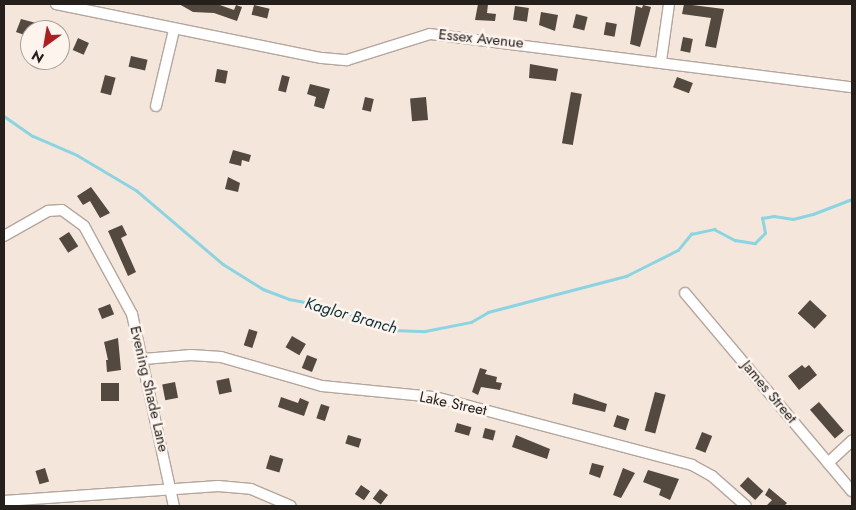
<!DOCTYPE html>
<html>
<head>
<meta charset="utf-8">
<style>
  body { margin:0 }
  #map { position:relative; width:856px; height:510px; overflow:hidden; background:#f5e6dc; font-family:Jost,sans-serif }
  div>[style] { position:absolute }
  .stream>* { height:2.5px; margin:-1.25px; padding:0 1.25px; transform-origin:1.25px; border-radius:1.25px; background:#8ad5e1 }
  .building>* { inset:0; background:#53493f; transform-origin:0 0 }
  .roads { filter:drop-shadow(1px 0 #b4a69d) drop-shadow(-1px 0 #b4a69d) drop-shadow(0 1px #b4a69d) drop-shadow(0 -1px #b4a69d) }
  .minor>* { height:10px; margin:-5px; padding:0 5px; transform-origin:5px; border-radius:5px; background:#fff }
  span { translate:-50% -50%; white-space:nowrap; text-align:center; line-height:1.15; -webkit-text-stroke:5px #fdf4ee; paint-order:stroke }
  .street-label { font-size:15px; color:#26201d }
  .water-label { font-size:16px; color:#0a3036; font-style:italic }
  .frame { position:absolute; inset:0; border:5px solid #26201d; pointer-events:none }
  .north { position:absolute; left:20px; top:20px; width:50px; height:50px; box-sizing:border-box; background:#fdf4ee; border:1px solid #a79f9a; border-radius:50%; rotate:212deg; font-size:14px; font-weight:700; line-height:20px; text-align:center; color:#26201d }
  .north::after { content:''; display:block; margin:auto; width:18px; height:22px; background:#af1d21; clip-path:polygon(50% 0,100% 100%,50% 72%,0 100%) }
</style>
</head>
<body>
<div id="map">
  <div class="stream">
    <div style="left:4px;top:116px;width:35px;rotate:35deg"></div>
    <div style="left:33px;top:136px;width:48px;rotate:23.4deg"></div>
    <div style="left:77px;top:155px;width:69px;rotate:30.7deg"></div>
    <div style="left:136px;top:190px;width:114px;rotate:40.4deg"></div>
    <div style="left:223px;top:264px;width:47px;rotate:32deg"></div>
    <div style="left:263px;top:289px;width:28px;rotate:21deg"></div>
    <div style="left:289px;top:299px;width:43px;rotate:10.8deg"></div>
    <div style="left:331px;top:307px;width:66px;rotate:20.4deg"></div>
    <div style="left:393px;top:330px;width:32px;rotate:2deg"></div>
    <div style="left:425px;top:331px;width:47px;rotate:-11.1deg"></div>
    <div style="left:471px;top:322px;width:20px;rotate:-30deg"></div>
    <div style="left:488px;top:312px;width:143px;rotate:-14.6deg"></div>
    <div style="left:626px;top:276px;width:58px;rotate:-26.6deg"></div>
    <div style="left:678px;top:250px;width:21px;rotate:-51deg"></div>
    <div style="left:691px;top:234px;width:24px;rotate:-12deg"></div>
    <div style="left:714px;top:229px;width:24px;rotate:28deg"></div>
    <div style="left:735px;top:240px;width:20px;rotate:9deg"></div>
    <div style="left:755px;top:243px;width:14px;rotate:-45deg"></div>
    <div style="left:765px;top:233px;width:15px;rotate:-101deg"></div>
    <div style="left:762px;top:218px;width:12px;rotate:-9deg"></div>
    <div style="left:774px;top:216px;width:19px;rotate:9deg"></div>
    <div style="left:793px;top:219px;width:21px;rotate:-14deg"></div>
    <div style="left:813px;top:214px;width:42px;rotate:-21deg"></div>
  </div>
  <div class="building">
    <div style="clip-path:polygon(179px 4px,217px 4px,234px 10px,236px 5px,242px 7px,237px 21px,214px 13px,193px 12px)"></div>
    <div style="clip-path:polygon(478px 4px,488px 4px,487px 13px,496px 14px,495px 21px,475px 20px)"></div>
    <div style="clip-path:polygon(684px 4px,724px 9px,716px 48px,705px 46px,711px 18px,682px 14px)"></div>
    <div style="left:254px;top:5px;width:16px;height:10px;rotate:14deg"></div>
    <div style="clip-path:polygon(643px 5px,651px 7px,640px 47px,630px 44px,636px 6px,642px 8px)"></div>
    <div style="left:515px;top:6px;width:14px;height:14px;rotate:8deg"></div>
    <div style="clip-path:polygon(541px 12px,558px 15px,555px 31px,539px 25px)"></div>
    <div style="left:576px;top:14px;width:12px;height:14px;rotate:14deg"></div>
    <div style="clip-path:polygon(21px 19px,36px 23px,30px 30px,30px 37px,16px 32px)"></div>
    <div style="left:606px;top:22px;width:11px;height:13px;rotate:10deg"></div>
    <div style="left:683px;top:37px;width:10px;height:14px;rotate:11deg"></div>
    <div style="left:78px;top:38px;width:12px;height:13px;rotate:24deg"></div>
    <div style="left:131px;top:56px;width:17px;height:11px;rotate:13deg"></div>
    <div style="clip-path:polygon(530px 64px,558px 69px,556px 81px,529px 78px)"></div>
    <div style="left:217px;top:69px;width:11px;height:13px;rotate:10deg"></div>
    <div style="left:105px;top:75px;width:11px;height:18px;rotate:15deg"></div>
    <div style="left:282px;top:75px;width:8px;height:16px;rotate:14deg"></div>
    <div style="left:677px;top:77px;width:17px;height:11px;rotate:21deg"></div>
    <div style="clip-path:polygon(310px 84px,330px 89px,324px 109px,314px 106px,316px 97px,307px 94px)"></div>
    <div style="left:571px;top:92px;width:11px;height:52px;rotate:10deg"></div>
    <div style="left:365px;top:97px;width:9px;height:13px;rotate:13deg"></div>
    <div style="left:426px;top:97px;width:23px;height:16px;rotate:85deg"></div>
    <div style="clip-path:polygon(233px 150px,251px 155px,249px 162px,242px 160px,241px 166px,229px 163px)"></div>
    <div style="clip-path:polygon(228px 177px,240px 183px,238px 192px,225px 189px)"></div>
    <div style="clip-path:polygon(91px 187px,110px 213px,100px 218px,90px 201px,83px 205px,77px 196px)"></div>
    <div style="clip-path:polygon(122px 225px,127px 235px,121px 238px,136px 272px,128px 276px,108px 231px)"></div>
    <div style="left:69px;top:232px;width:17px;height:12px;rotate:57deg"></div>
    <div style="left:810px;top:300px;width:23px;height:18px;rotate:43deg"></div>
    <div style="left:110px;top:304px;width:11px;height:13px;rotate:68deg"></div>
    <div style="left:249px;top:329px;width:9px;height:17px;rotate:18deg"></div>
    <div style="left:292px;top:336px;width:16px;height:13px;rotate:30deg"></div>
    <div style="clip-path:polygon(118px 338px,121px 370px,107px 372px,106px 360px,108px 360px,104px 342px)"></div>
    <div style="left:307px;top:355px;width:11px;height:14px;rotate:22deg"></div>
    <div style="clip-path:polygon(802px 365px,805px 368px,809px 365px,817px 375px,799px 390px,788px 376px)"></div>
    <div style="clip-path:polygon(480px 368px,487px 370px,485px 374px,497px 377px,496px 382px,502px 383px,500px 390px,481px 387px,478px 395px,472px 392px)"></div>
    <div style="left:229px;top:378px;width:14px;height:13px;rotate:78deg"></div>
    <div style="left:175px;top:382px;width:16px;height:13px;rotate:79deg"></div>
    <div style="left:101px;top:383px;width:18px;height:18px"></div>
    <div style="left:655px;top:392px;width:11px;height:40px;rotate:15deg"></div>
    <div style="clip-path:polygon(574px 393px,607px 404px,605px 412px,572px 404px)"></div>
    <div style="clip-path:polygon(281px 397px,298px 403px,300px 398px,309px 402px,304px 416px,278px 407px)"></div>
    <div style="left:819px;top:402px;width:38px;height:12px;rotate:49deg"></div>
    <div style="left:321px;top:404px;width:9px;height:15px;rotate:18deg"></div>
    <div style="left:617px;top:415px;width:13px;height:12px;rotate:18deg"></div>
    <div style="left:457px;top:423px;width:15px;height:9px;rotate:16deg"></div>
    <div style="left:485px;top:428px;width:11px;height:10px;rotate:15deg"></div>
    <div style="left:702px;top:432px;width:11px;height:18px;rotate:22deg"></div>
    <div style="left:348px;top:435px;width:14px;height:9px;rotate:17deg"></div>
    <div style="clip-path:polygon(516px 435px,550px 449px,547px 459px,512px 447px)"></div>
    <div style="left:270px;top:455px;width:14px;height:14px;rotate:17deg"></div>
    <div style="clip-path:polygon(592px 463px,604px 466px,600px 478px,589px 474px)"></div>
    <div style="left:45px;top:468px;width:14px;height:10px;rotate:73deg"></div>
    <div style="clip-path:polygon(623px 468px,635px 473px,621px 498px,613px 495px)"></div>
    <div style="clip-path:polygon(648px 470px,679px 479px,670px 500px,659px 495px,661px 489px,643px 482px)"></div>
    <div style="left:748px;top:477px;width:21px;height:12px;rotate:43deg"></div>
    <div style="left:361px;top:485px;width:11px;height:11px;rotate:34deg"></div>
    <div style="clip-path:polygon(769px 488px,787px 503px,784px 506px,766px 506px,772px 500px,765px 495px)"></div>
    <div style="left:380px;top:489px;width:10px;height:12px;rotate:37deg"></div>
  </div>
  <div class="roads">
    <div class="minor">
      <div style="left:56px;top:4px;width:271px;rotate:11.5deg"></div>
      <div style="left:322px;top:58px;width:25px;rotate:5deg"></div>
      <div style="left:347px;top:60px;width:87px;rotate:-17.4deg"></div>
      <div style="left:430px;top:34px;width:425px;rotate:7.2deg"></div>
      <div style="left:661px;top:61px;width:58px;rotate:-82deg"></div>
      <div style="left:156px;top:106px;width:78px;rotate:-76.7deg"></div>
      <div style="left:4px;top:236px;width:51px;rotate:-29.6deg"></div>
      <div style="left:48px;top:211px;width:14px;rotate:-4deg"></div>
      <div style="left:62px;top:210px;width:27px;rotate:36deg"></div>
      <div style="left:84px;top:226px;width:100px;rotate:61.4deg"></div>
      <div style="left:132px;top:314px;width:197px;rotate:77.7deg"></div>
      <div style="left:685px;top:293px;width:259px;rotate:49.9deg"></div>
      <div style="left:144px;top:359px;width:47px;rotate:-4.9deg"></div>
      <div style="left:191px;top:355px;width:30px;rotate:4deg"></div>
      <div style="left:221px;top:357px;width:105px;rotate:16deg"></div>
      <div style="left:322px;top:386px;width:114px;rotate:5.6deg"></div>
      <div style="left:435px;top:397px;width:266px;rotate:14.8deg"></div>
      <div style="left:692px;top:465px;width:23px;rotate:29deg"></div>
      <div style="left:712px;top:476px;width:45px;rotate:41.4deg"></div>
      <div style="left:828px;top:463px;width:33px;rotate:-43deg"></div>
      <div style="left:4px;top:501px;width:215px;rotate:-4deg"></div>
      <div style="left:218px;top:486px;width:33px;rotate:5deg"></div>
      <div style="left:251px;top:489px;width:43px;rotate:23deg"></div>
    </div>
  </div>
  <div class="street-label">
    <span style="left:481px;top:39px;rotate:6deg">Essex Avenue</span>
    <span style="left:149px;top:389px;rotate:77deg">Evening Shade Lane</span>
    <span style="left:769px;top:392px;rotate:50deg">James Street</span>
    <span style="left:453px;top:404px;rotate:12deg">Lake Street</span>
  </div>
  <div class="water-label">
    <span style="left:351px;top:316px;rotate:16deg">Kaglor Branch</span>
  </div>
  <div class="frame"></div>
  <div class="north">N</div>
</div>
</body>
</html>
